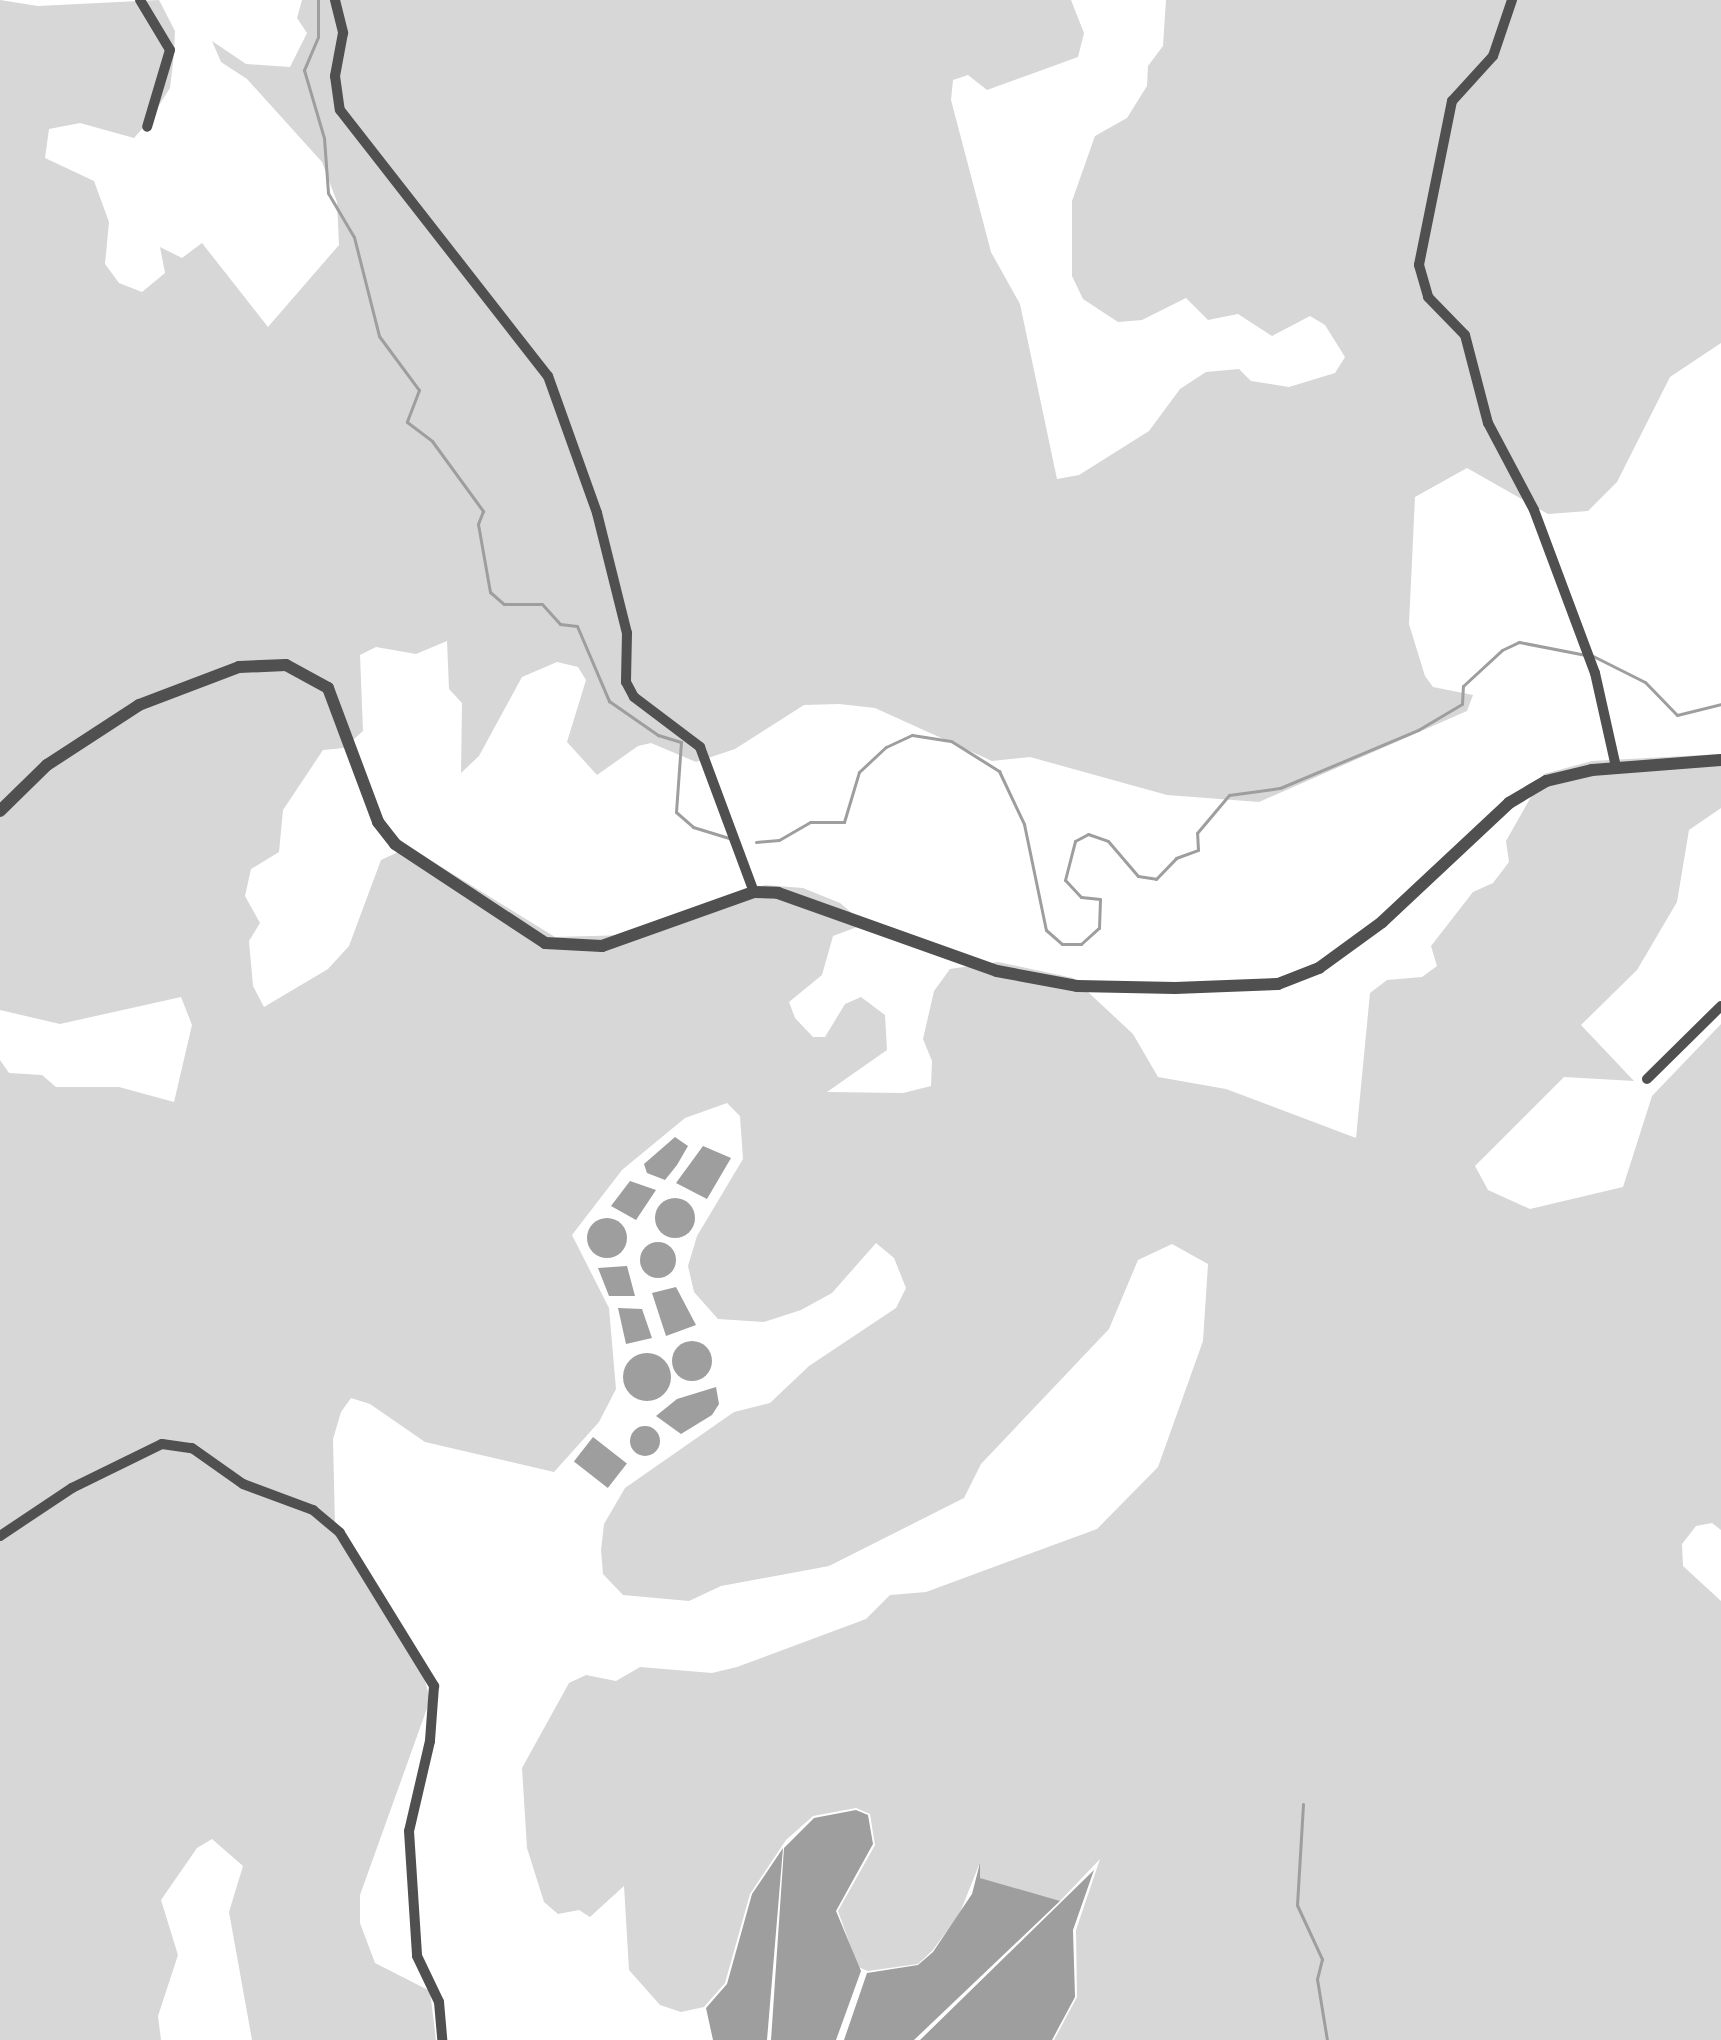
<!DOCTYPE html>
<html>
<head>
<meta charset="utf-8">
<style>
  body { margin:0 }
  #map { position:relative; width:1721px; height:2040px; overflow:hidden; background:#fff; font-family:"Varela Round",sans-serif }
  div>[style] { position:absolute }
  .green>* { inset:0; background:#d7d7d7 }
  .water>* { inset:0; background:#9e9e9e; transform-origin:0 0 }
  .round { border-radius:50% }
  .stream>* { height:3px; margin:-1.5px; padding:0 1.5px; transform-origin:1.5px; border-radius:1.5px; background:#9e9e9e }
  .minor>* { height:10px; margin:-5px; padding:0 5px; transform-origin:5px; border-radius:5px; background:#505050 }
  .tertiary>* { height:12px; margin:-6px; padding:0 6px; transform-origin:6px; border-radius:6px; background:#505050 }
  span { translate:-50% -50%; white-space:nowrap; text-align:center; line-height:1.15; -webkit-text-stroke:6px #fff; paint-order:stroke }
</style>
</head>
<body>
<div id="map">
  <div class="green">
    <div style="clip-path:polygon(0 0,38px 6px,159px 0,175px 31px,174px 54px,170px 88px,149px 121px,134px 138px,80px 123px,49px 129px,45px 158px,94px 181px,109px 222px,105px 264px,119px 283px,142px 292px,165px 273px,160px 247px,182px 258px,202px 243px,268px 327px,339px 245px,337px 202px,322px 162px,247px 79px,221px 62px,212px 41px,246px 64px,290px 67px,307px 33px,297px 18px,302px 0,1071px 0,1084px 33px,1078px 57px,987px 90px,968px 75px,953px 80px,951px 100px,991px 252px,1020px 304px,1057px 479px,1079px 475px,1149px 431px,1180px 389px,1206px 372px,1239px 369px,1251px 381px,1289px 387px,1335px 373px,1345px 357px,1325px 325px,1310px 316px,1272px 336px,1238px 314px,1208px 320px,1186px 298px,1142px 320px,1118px 322px,1083px 299px,1072px 276px,1072px 201px,1095px 136px,1127px 118px,1147px 86px,1148px 66px,1163px 46px,1166px 0,1721px 0,1721px 343px,1670px 377px,1617px 482px,1588px 511px,1548px 514px,1467px 468px,1415px 497px,1409px 624px,1425px 676px,1433px 687px,1473px 695px,1467px 711px,1259px 802px,1167px 795px,1030px 757px,992px 761px,875px 708px,839px 704px,804px 705px,735px 749px,696px 762px,651px 743px,638px 746px,597px 775px,567px 742px,586px 680px,578px 667px,557px 662px,522px 677px,479px 756px,461px 773px,462px 703px,449px 689px,447px 641px,416px 654px,376px 647px,360px 655px,363px 731px,344px 748px,323px 750px,283px 810px,279px 852px,251px 869px,245px 896px,260px 923px,249px 941px,253px 986px,264px 1007px,328px 969px,349px 946px,381px 860px,409px 847px,555px 937px,627px 935px,765px 885px,803px 888px,840px 903px,865px 924px,833px 936px,822px 975px,789px 1002px,795px 1018px,813px 1037px,825px 1037px,845px 1004px,861px 997px,885px 1015px,887px 1050px,827px 1092px,903px 1093px,931px 1086px,932px 1061px,923px 1039px,934px 991px,950px 969px,998px 962px,1073px 978px,1133px 1034px,1158px 1077px,1226px 1089px,1356px 1138px,1370px 993px,1387px 980px,1422px 977px,1437px 966px,1431px 946px,1473px 892px,1493px 883px,1509px 862px,1506px 841px,1544px 774px,1592px 761px,1721px 754px,1721px 808px,1689px 830px,1677px 902px,1637px 970px,1581px 1025px,1634px 1081px,1564px 1077px,1475px 1166px,1488px 1190px,1530px 1209px,1623px 1187px,1652px 1096px,1721px 1024px,1721px 1530px,1712px 1523px,1696px 1526px,1682px 1544px,1683px 1566px,1721px 1601px,1721px 2040px,1054px 2040px,1077px 1997px,1076px 1930px,1100px 1859px,1060px 1901px,1047px 1903px,980px 1878px,979px 1865px,959px 1915px,932px 1951px,918px 1964px,868px 1971px,858px 1967px,838px 1911px,875px 1845px,870px 1814px,856px 1808px,813px 1816px,786px 1840px,750px 1894px,725px 1983px,704px 2007px,681px 2012px,660px 2005px,629px 1970px,624px 1886px,590px 1917px,579px 1910px,558px 1914px,544px 1902px,527px 1848px,522px 1768px,569px 1683px,586px 1675px,616px 1681px,640px 1667px,712px 1673px,737px 1667px,866px 1619px,890px 1595px,926px 1592px,1097px 1529px,1158px 1467px,1203px 1341px,1208px 1264px,1172px 1244px,1138px 1260px,1109px 1329px,981px 1464px,964px 1498px,829px 1566px,721px 1586px,689px 1601px,623px 1595px,603px 1574px,601px 1550px,604px 1524px,625px 1488px,734px 1412px,770px 1403px,809px 1366px,896px 1308px,906px 1288px,894px 1258px,876px 1243px,832px 1293px,801px 1310px,764px 1322px,718px 1319px,694px 1292px,688px 1266px,697px 1236px,743px 1159px,740px 1116px,727px 1103px,685px 1118px,622px 1170px,572px 1235px,609px 1308px,616px 1389px,599px 1422px,554px 1472px,425px 1442px,370px 1404px,351px 1398px,341px 1412px,333px 1439px,335px 1527px,424px 1676px,430px 1700px,360px 1895px,360px 1923px,375px 1963px,430px 1991px,436px 2040px,252px 2040px,229px 1912px,243px 1866px,212px 1839px,197px 1848px,161px 1900px,178px 1955px,158px 2016px,161px 2040px,0 2040px,0 1060px,9px 1073px,42px 1075px,56px 1087px,119px 1087px,174px 1102px,192px 1025px,181px 997px,60px 1024px,0 1010px)"></div>
  </div>
  <div class="water">
    <div style="clip-path:polygon(675px 1137px,688px 1146px,677px 1165px,665px 1180px,647px 1173px,644px 1164px)"></div>
    <div style="clip-path:polygon(703px 1146px,731px 1158px,707px 1199px,676px 1183px)"></div>
    <div style="clip-path:polygon(630px 1181px,656px 1190px,636px 1220px,611px 1206px)"></div>
    <div class="round" style="left:655px;top:1198px;width:40px;height:40px"></div>
    <div class="round" style="left:587px;top:1218px;width:40px;height:40px"></div>
    <div class="round" style="left:640px;top:1242px;width:36px;height:36px"></div>
    <div style="clip-path:polygon(627px 1266px,635px 1296px,609px 1296px,598px 1268px)"></div>
    <div style="clip-path:polygon(676px 1287px,696px 1325px,666px 1336px,652px 1293px)"></div>
    <div style="clip-path:polygon(618px 1308px,642px 1309px,652px 1338px,626px 1344px)"></div>
    <div class="round" style="left:672px;top:1341px;width:40px;height:40px"></div>
    <div class="round" style="left:623px;top:1353px;width:48px;height:48px"></div>
    <div style="clip-path:polygon(716px 1387px,719px 1404px,712px 1415px,681px 1434px,656px 1416px,677px 1399px)"></div>
    <div class="round" style="left:630px;top:1426px;width:30px;height:30px"></div>
    <div style="left:593px;top:1437px;width:43px;height:31px;rotate:38deg"></div>
    <div style="clip-path:polygon(856px 1810px,868px 1815px,873px 1844px,836px 1911px,861px 1971px,836px 2040px,771px 2040px,784px 1848px,814px 1818px)"></div>
    <div style="clip-path:polygon(783px 1848px,767px 2040px,713px 2040px,706px 2008px,727px 1984px,752px 1894px)"></div>
    <div style="clip-path:polygon(980px 1863px,980px 1878px,1060px 1901px,914px 2040px,844px 2040px,867px 1973px,918px 1965px,933px 1952px,972px 1894px)"></div>
    <div style="clip-path:polygon(1094px 1870px,1073px 1930px,1075px 1997px,1052px 2040px,920px 2040px)"></div>
  </div>
  <div class="stream">
    <div style="left:318px;top:0;width:37px;rotate:90deg"></div>
    <div style="left:318px;top:37px;width:36px;rotate:113deg"></div>
    <div style="left:304px;top:70px;width:71px;rotate:73.6deg"></div>
    <div style="left:324px;top:138px;width:55px;rotate:85.8deg"></div>
    <div style="left:328px;top:193px;width:51px;rotate:59.4deg"></div>
    <div style="left:354px;top:237px;width:102px;rotate:75.8deg"></div>
    <div style="left:379px;top:336px;width:67px;rotate:53.5deg"></div>
    <div style="left:419px;top:390px;width:34px;rotate:111deg"></div>
    <div style="left:407px;top:422px;width:31px;rotate:37deg"></div>
    <div style="left:432px;top:441px;width:87px;rotate:53.9deg"></div>
    <div style="left:483px;top:511px;width:14px;rotate:111deg"></div>
    <div style="left:478px;top:524px;width:69px;rotate:80deg"></div>
    <div style="left:490px;top:592px;width:18px;rotate:41deg"></div>
    <div style="left:504px;top:604px;width:38px"></div>
    <div style="left:542px;top:604px;width:27px;rotate:48deg"></div>
    <div style="left:560px;top:624px;width:17px;rotate:7deg"></div>
    <div style="left:577px;top:626px;width:82px;rotate:66.9deg"></div>
    <div style="left:609px;top:701px;width:60px;rotate:34.8deg"></div>
    <div style="left:658px;top:735px;width:24px;rotate:17deg"></div>
    <div style="left:681px;top:742px;width:70px;rotate:94.1deg"></div>
    <div style="left:676px;top:812px;width:23px;rotate:41deg"></div>
    <div style="left:693px;top:827px;width:41px;rotate:17.1deg"></div>
    <div style="left:1593px;top:656px;width:58px;rotate:26.6deg"></div>
    <div style="left:1645px;top:682px;width:46px;rotate:45.9deg"></div>
    <div style="left:1677px;top:715px;width:45px;rotate:-14deg"></div>
    <div style="left:756px;top:842px;width:23px;rotate:-5deg"></div>
    <div style="left:779px;top:840px;width:36px;rotate:-30deg"></div>
    <div style="left:810px;top:822px;width:34px"></div>
    <div style="left:844px;top:822px;width:52px;rotate:-73.3deg"></div>
    <div style="left:859px;top:772px;width:37px;rotate:-43deg"></div>
    <div style="left:886px;top:747px;width:29px;rotate:-25deg"></div>
    <div style="left:912px;top:735px;width:39px;rotate:9deg"></div>
    <div style="left:951px;top:741px;width:57px;rotate:32deg"></div>
    <div style="left:999px;top:771px;width:59px;rotate:64.7deg"></div>
    <div style="left:1024px;top:824px;width:108px;rotate:78.3deg"></div>
    <div style="left:1046px;top:930px;width:21px;rotate:41deg"></div>
    <div style="left:1062px;top:944px;width:19px"></div>
    <div style="left:1081px;top:944px;width:24px;rotate:-42deg"></div>
    <div style="left:1099px;top:928px;width:29px;rotate:-88deg"></div>
    <div style="left:1100px;top:899px;width:19px;rotate:-174deg"></div>
    <div style="left:1081px;top:897px;width:23px;rotate:-133deg"></div>
    <div style="left:1065px;top:880px;width:40px;rotate:-75.6deg"></div>
    <div style="left:1075px;top:841px;width:15px;rotate:-28deg"></div>
    <div style="left:1088px;top:834px;width:21px;rotate:19deg"></div>
    <div style="left:1108px;top:841px;width:46px;rotate:49.4deg"></div>
    <div style="left:1138px;top:876px;width:18px;rotate:9deg"></div>
    <div style="left:1156px;top:879px;width:29px;rotate:-46deg"></div>
    <div style="left:1176px;top:858px;width:23px;rotate:-20deg"></div>
    <div style="left:1198px;top:850px;width:17px;rotate:-93deg"></div>
    <div style="left:1197px;top:833px;width:50px;rotate:-49.9deg"></div>
    <div style="left:1229px;top:795px;width:51px;rotate:-7.8deg"></div>
    <div style="left:1280px;top:788px;width:150px;rotate:-22.8deg"></div>
    <div style="left:1418px;top:730px;width:51px;rotate:-30.6deg"></div>
    <div style="left:1462px;top:704px;width:18px;rotate:-87deg"></div>
    <div style="left:1463px;top:686px;width:53px;rotate:-42.7deg"></div>
    <div style="left:1502px;top:650px;width:19px;rotate:-25deg"></div>
    <div style="left:1519px;top:642px;width:68px;rotate:11deg"></div>
    <div style="left:1303px;top:1804px;width:101px;rotate:93.4deg"></div>
    <div style="left:1297px;top:1905px;width:60px;rotate:65.2deg"></div>
    <div style="left:1322px;top:1959px;width:21px;rotate:104deg"></div>
    <div style="left:1317px;top:1979px;width:62px;rotate:80.7deg"></div>
  </div>
  <div class="minor">
    <div style="left:140px;top:0;width:58px;rotate:59deg"></div>
    <div style="left:170px;top:50px;width:80px;rotate:106.6deg"></div>
    <div style="left:335px;top:0;width:34px;rotate:76deg"></div>
    <div style="left:343px;top:33px;width:44px;rotate:100.5deg"></div>
    <div style="left:335px;top:76px;width:34px;rotate:82deg"></div>
    <div style="left:340px;top:110px;width:338px;rotate:52deg"></div>
    <div style="left:548px;top:376px;width:145px;rotate:70.3deg"></div>
    <div style="left:597px;top:513px;width:124px;rotate:76deg"></div>
    <div style="left:627px;top:633px;width:49px;rotate:91.2deg"></div>
    <div style="left:626px;top:682px;width:17px;rotate:62deg"></div>
    <div style="left:634px;top:697px;width:83px;rotate:37.1deg"></div>
    <div style="left:700px;top:747px;width:155px;rotate:69.6deg"></div>
    <div style="left:1512px;top:0;width:59px;rotate:108.7deg"></div>
    <div style="left:1493px;top:56px;width:61px;rotate:132.3deg"></div>
    <div style="left:1452px;top:101px;width:167px;rotate:101.4deg"></div>
    <div style="left:1419px;top:265px;width:33px;rotate:74deg"></div>
    <div style="left:1428px;top:297px;width:53px;rotate:45.8deg"></div>
    <div style="left:1465px;top:335px;width:91px;rotate:75.4deg"></div>
    <div style="left:1488px;top:423px;width:98px;rotate:62.1deg"></div>
    <div style="left:1534px;top:510px;width:174px;rotate:69.5deg"></div>
    <div style="left:1595px;top:673px;width:96px;rotate:77.4deg"></div>
    <div style="left:1647px;top:1079px;width:104px;rotate:-44.6deg"></div>
    <div style="left:0;top:1536px;width:87px;rotate:-33.7deg"></div>
    <div style="left:72px;top:1488px;width:100px;rotate:-26.1deg"></div>
    <div style="left:162px;top:1444px;width:30px;rotate:8deg"></div>
    <div style="left:192px;top:1448px;width:62px;rotate:35.2deg"></div>
    <div style="left:243px;top:1484px;width:75px;rotate:20.4deg"></div>
    <div style="left:313px;top:1510px;width:35px;rotate:40deg"></div>
    <div style="left:340px;top:1533px;width:180px;rotate:58.4deg"></div>
    <div style="left:434px;top:1686px;width:55px;rotate:94.2deg"></div>
    <div style="left:430px;top:1741px;width:92px;rotate:103.1deg"></div>
    <div style="left:409px;top:1831px;width:125px;rotate:86.3deg"></div>
    <div style="left:417px;top:1956px;width:51px;rotate:64.4deg"></div>
    <div style="left:439px;top:2002px;width:38px;rotate:85deg"></div>
  </div>
  <div class="tertiary">
    <div style="left:0;top:811px;width:66px;rotate:-44.4deg"></div>
    <div style="left:47px;top:765px;width:110px;rotate:-33.1deg"></div>
    <div style="left:139px;top:705px;width:107px;rotate:-20.8deg"></div>
    <div style="left:239px;top:667px;width:47px;rotate:-2.4deg"></div>
    <div style="left:286px;top:665px;width:48px;rotate:28.7deg"></div>
    <div style="left:328px;top:688px;width:143px;rotate:69.5deg"></div>
    <div style="left:378px;top:822px;width:28px;rotate:52deg"></div>
    <div style="left:395px;top:844px;width:180px;rotate:33.4deg"></div>
    <div style="left:545px;top:943px;width:57px;rotate:3deg"></div>
    <div style="left:602px;top:946px;width:161px;rotate:-19.6deg"></div>
    <div style="left:754px;top:892px;width:24px;rotate:2deg"></div>
    <div style="left:778px;top:893px;width:232px;rotate:19.6deg"></div>
    <div style="left:997px;top:971px;width:81px;rotate:10.6deg"></div>
    <div style="left:1077px;top:986px;width:98px;rotate:1.2deg"></div>
    <div style="left:1175px;top:988px;width:103px;rotate:-2.2deg"></div>
    <div style="left:1278px;top:984px;width:44px;rotate:-21.3deg"></div>
    <div style="left:1319px;top:968px;width:78px;rotate:-36.1deg"></div>
    <div style="left:1382px;top:922px;width:174px;rotate:-43.1deg"></div>
    <div style="left:1509px;top:803px;width:43px;rotate:-30.7deg"></div>
    <div style="left:1546px;top:781px;width:47px;rotate:-13.4deg"></div>
    <div style="left:1592px;top:770px;width:129px;rotate:-4.4deg"></div>
  </div>
</div>
</body>
</html>
